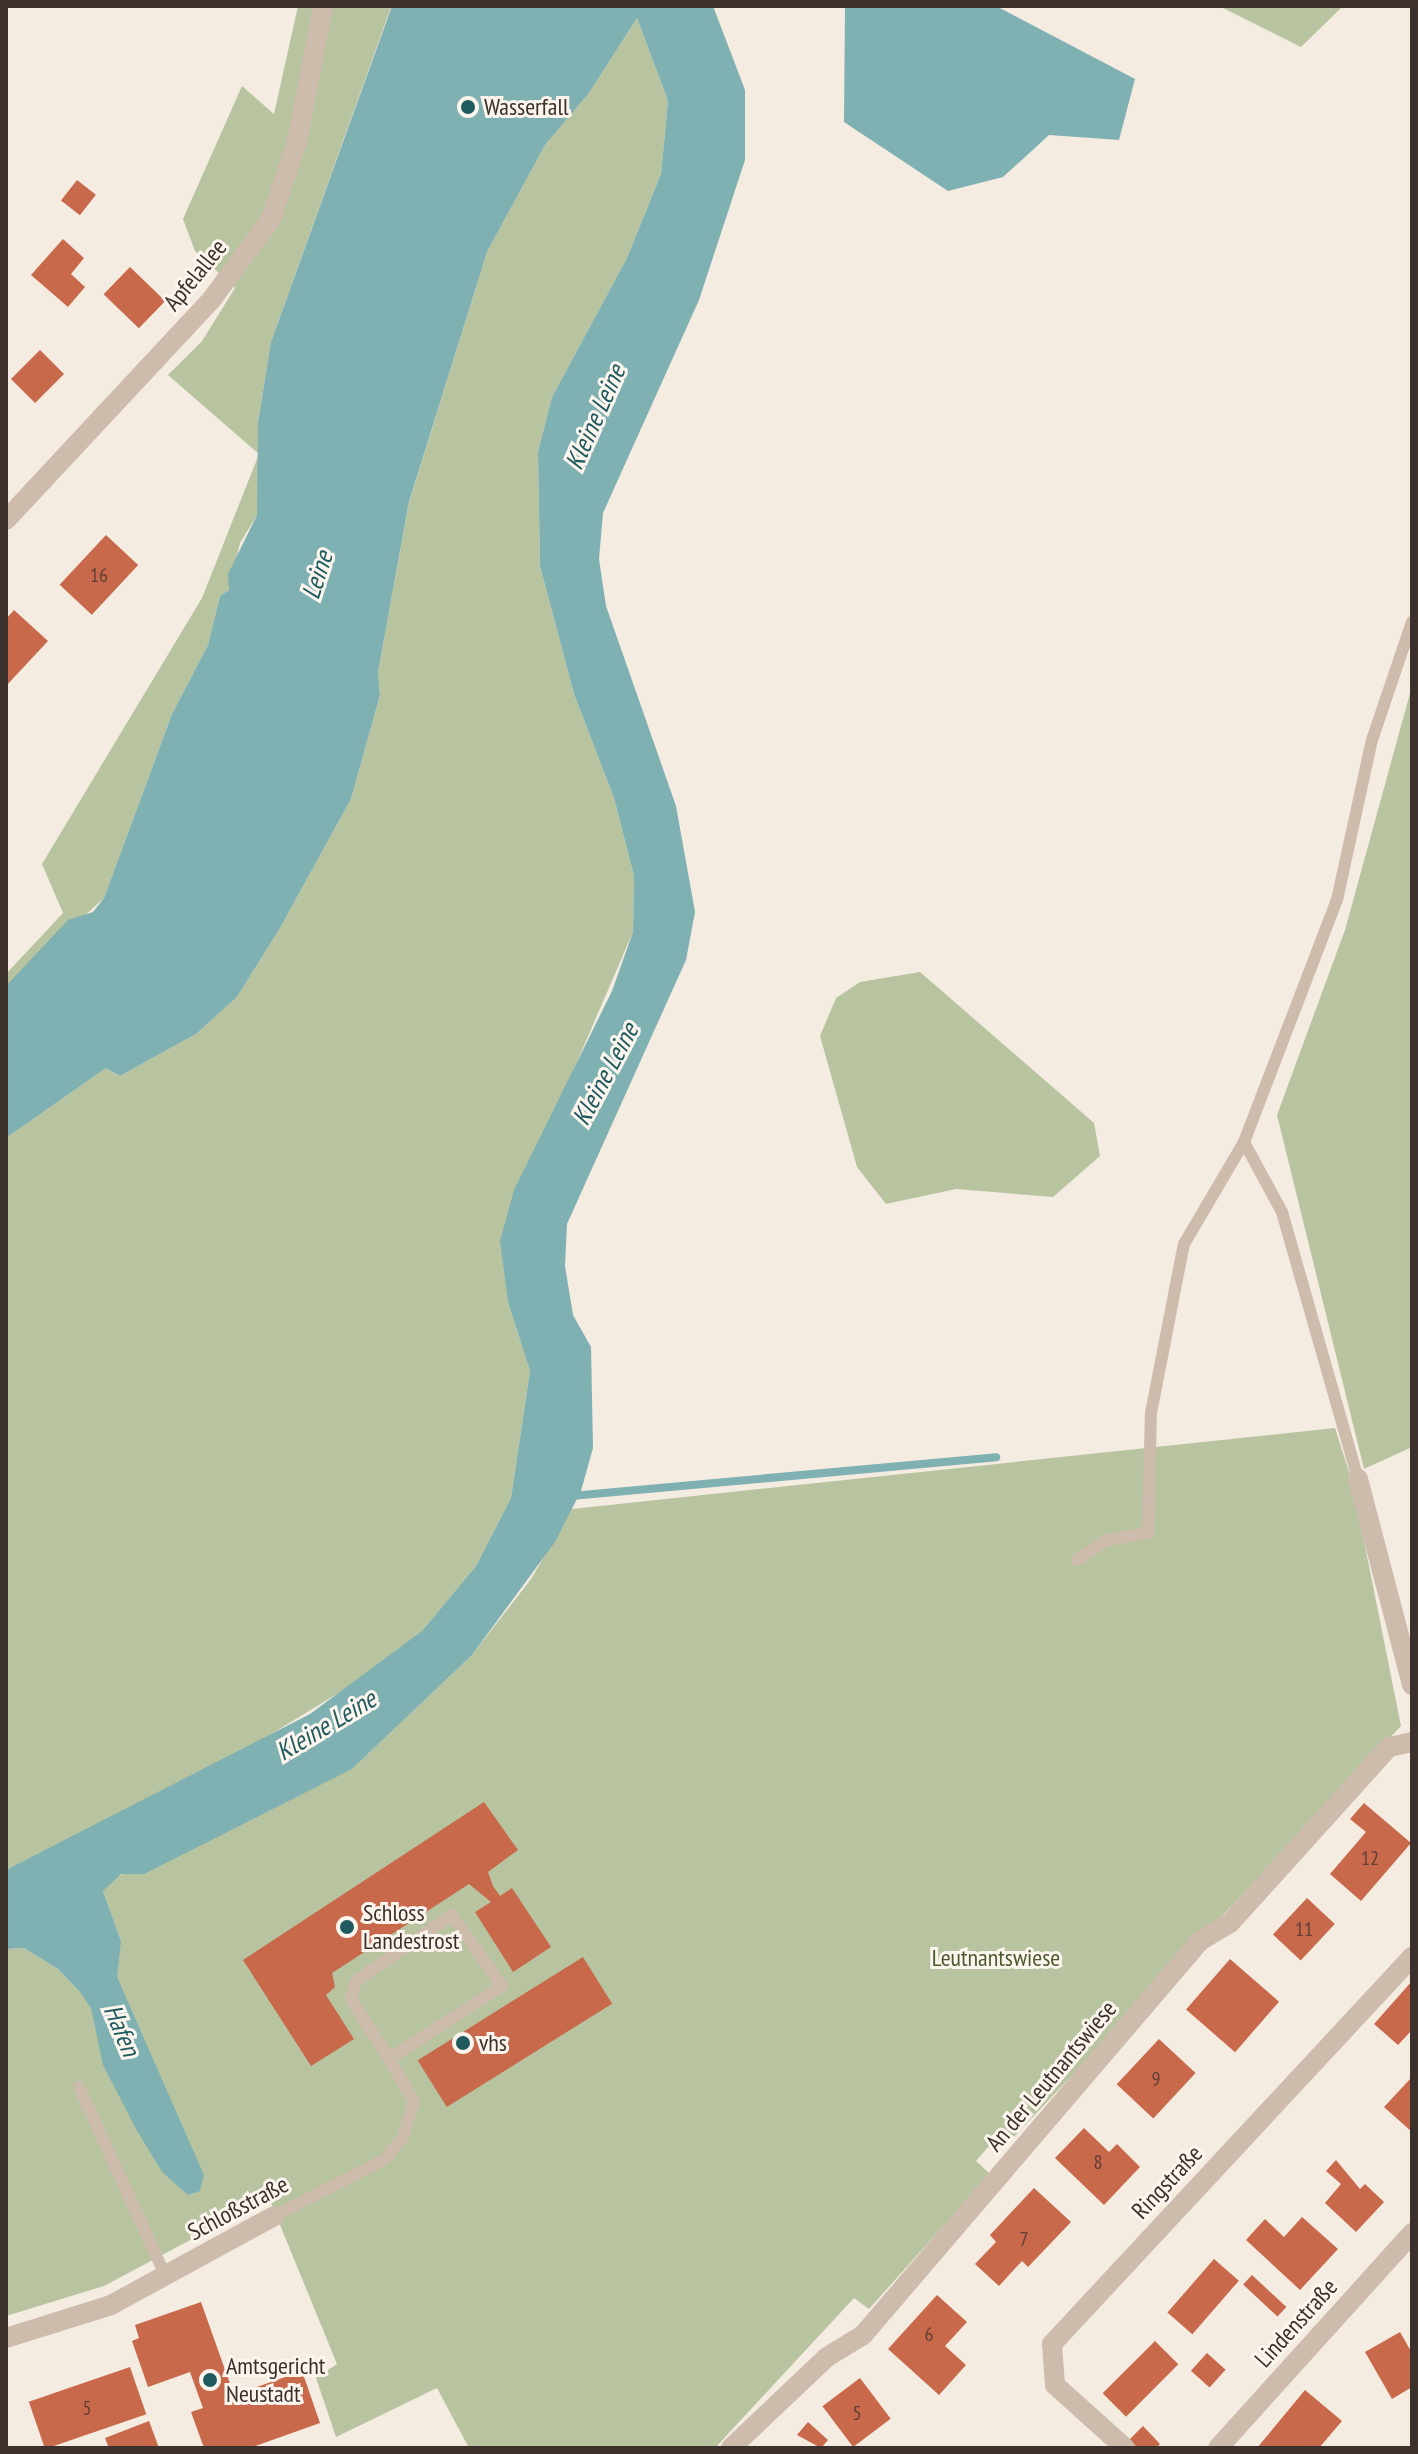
<!DOCTYPE html>
<html>
<head>
<meta charset="utf-8">
<style>
  body { margin:0 }
  #map { position:relative; width:1418px; height:2454px; overflow:hidden; background:#f4ebe1; font-family:"PT Sans Narrow",sans-serif }
  div>[style] { position:absolute }
  .green>* { inset:0; background:#b8c4a0 }
  .water>* { inset:0; background:#7fb0b2 }
  .stream>* { height:8px; margin:-4px; padding:0 4px; transform-origin:4px; border-radius:4px; background:#7fb0b2 }
  .building>* { inset:0; background:#c8694b; transform-origin:0 0 }
  .service>* { height:12px; margin:-6px; padding:0 6px; transform-origin:6px; border-radius:6px; background:#cdbbac }
  .minor>* { height:20px; margin:-10px; padding:0 10px; transform-origin:10px; border-radius:10px; background:#cdbbac }
  .dots>* { width:22px; height:22px; translate:-50% -50%; box-sizing:border-box; border:4px solid #fbf5ee; border-radius:50% }
  span { translate:-50% -50%; white-space:nowrap; text-align:center; line-height:1.15; -webkit-text-stroke:6px #fbf5ee; paint-order:stroke }
  .number-label { font-size:20px; color:#5e3e33 }
  .number-label span { -webkit-text-stroke-width:0 }
  .poi-label { font-size:24px; color:#3b302b }
  .left { translate:0 -50%; text-align:left }
  .street-label { font-size:24px; color:#3b302b }
  .park-label { font-size:24px; color:#4a5a2e }
  .water-label { font-size:26px; color:#1f5a5e; font-style:italic }
  .frame { position:absolute; inset:0; border:8px solid #3b302b; pointer-events:none }
</style>
</head>
<body>
<div id="map">
  <div class="green">
    <div style="clip-path:polygon(298px 6px,391px 7px,271px 342px,258px 422px,259px 476px,258px 493px,259px 503px,257px 515px,240px 543px,229px 590px,220px 596px,208px 645px,172px 714px,104px 898px,6px 988px,6px 974px,63px 913px,42px 864px,202px 598px,259px 454px,168px 375px,202px 341px,235px 288px,195px 251px,183px 219px,242px 86px,274px 114px)"></div>
    <div style="clip-path:polygon(1219px 6px,1343px 6px,1301px 47px)"></div>
    <div style="clip-path:polygon(637px 18px,668px 101px,661px 174px,627px 258px,552px 397px,538px 452px,540px 566px,574px 694px,614px 798px,634px 876px,633px 932px,567px 1085px,508px 1302px,530px 1371px,511px 1498px,476px 1566px,422px 1631px,368px 1675px,227px 1761px,6px 1870px,6px 1138px,106px 1068px,120px 1076px,196px 1034px,237px 997px,280px 928px,351px 799px,380px 695px,378px 672px,409px 503px,487px 252px,545px 145px,589px 93px)"></div>
    <div style="clip-path:polygon(1412px 686px,1412px 1447px,1364px 1469px,1277px 1115px,1345px 930px)"></div>
    <div style="clip-path:polygon(920px 972px,1094px 1123px,1100px 1156px,1053px 1197px,956px 1189px,886px 1204px,857px 1167px,820px 1036px,836px 998px,860px 982px)"></div>
    <div style="clip-path:polygon(1335px 1428px,1352px 1481px,1401px 1726px,1013px 2138px,1003px 2130px,976px 2161px,990px 2174px,869px 2309px,854px 2298px,715px 2448px,469px 2448px,437px 2388px,336px 2437px,316px 2378px,337px 2364px,269px 2198px,104px 2286px,6px 2316px,6px 1949px,24px 1948px,58px 1969px,80px 1992px,121px 1941px,103px 1891px,114px 1878px,352px 1769px,472px 1655px,531px 1579px,572px 1509px)"></div>
  </div>
  <div class="water">
    <div style="clip-path:polygon(392px 6px,713px 6px,745px 90px,745px 160px,699px 300px,603px 513px,599px 559px,606px 606px,676px 806px,695px 912px,686px 960px,567px 1224px,565px 1266px,573px 1315px,591px 1347px,593px 1448px,581px 1491px,555px 1542px,472px 1655px,352px 1769px,144px 1874px,121px 1874px,103px 1891px,121px 1941px,117px 1977px,204px 2175px,200px 2191px,188px 2195px,162px 2172px,136px 2129px,103px 2065px,91px 2008px,80px 1992px,58px 1969px,24px 1948px,6px 1949px,6px 1870px,310px 1714px,422px 1631px,476px 1566px,511px 1498px,530px 1371px,508px 1302px,500px 1241px,514px 1190px,612px 991px,633px 932px,634px 876px,614px 798px,574px 694px,540px 566px,538px 452px,552px 397px,627px 258px,661px 174px,668px 101px,637px 18px,589px 93px,545px 145px,487px 252px,409px 502px,378px 672px,380px 695px,351px 799px,280px 928px,237px 997px,196px 1034px,120px 1076px,106px 1068px,6px 1138px,6px 986px,68px 920px,93px 912px,104px 898px,172px 714px,208px 645px,220px 596px,229px 590px,228px 574px,257px 515px,258px 422px,271px 342px)"></div>
    <div style="clip-path:polygon(845px 6px,996px 6px,1135px 79px,1119px 140px,1049px 135px,1003px 177px,948px 191px,844px 122px)"></div>
  </div>
  <div class="stream">
    <div style="left:571px;top:1496px;width:427px;rotate:-5.2deg"></div>
  </div>
  <div class="building">
    <div style="left:77px;top:180px;width:24px;height:26px;rotate:38deg"></div>
    <div style="clip-path:polygon(63px 239px,84px 258px,71px 274px,85px 287px,68px 307px,31px 275px)"></div>
    <div style="left:130px;top:267px;width:49px;height:38px;rotate:44deg"></div>
    <div style="left:40px;top:350px;width:34px;height:41px;rotate:45deg"></div>
    <div style="left:106px;top:535px;width:44px;height:68px;rotate:43deg"></div>
    <div style="clip-path:polygon(14px 610px,48px 641px,6px 686px,6px 619px)"></div>
    <div style="clip-path:polygon(484px 1802px,518px 1850px,488px 1872px,493px 1886px,500px 1896px,512px 1888px,551px 1947px,513px 1972px,475px 1912px,491px 1902px,469px 1884px,332px 1973px,335px 1987px,326px 1995px,354px 2039px,311px 2066px,243px 1960px)"></div>
    <div style="clip-path:polygon(1364px 1803px,1411px 1843px,1361px 1901px,1330px 1874px,1366px 1832px,1350px 1819px)"></div>
    <div style="left:1307px;top:1898px;width:38px;height:50px;rotate:43deg"></div>
    <div style="left:583px;top:1957px;width:55px;height:195px;rotate:58deg"></div>
    <div style="left:1230px;top:1959px;width:65px;height:67px;rotate:41deg"></div>
    <div style="clip-path:polygon(1412px 1981px,1412px 2030px,1398px 2045px,1374px 2024px)"></div>
    <div style="left:1159px;top:2039px;width:50px;height:62px;rotate:43deg"></div>
    <div style="clip-path:polygon(1412px 2077px,1412px 2132px,1384px 2107px)"></div>
    <div style="clip-path:polygon(1084px 2128px,1109px 2152px,1117px 2144px,1140px 2167px,1104px 2205px,1055px 2158px)"></div>
    <div style="clip-path:polygon(1336px 2160px,1360px 2189px,1365px 2184px,1384px 2202px,1356px 2232px,1325px 2203px,1341px 2184px,1326px 2171px)"></div>
    <div style="clip-path:polygon(1034px 2188px,1071px 2222px,1028px 2267px,1022px 2261px,999px 2286px,975px 2264px,996px 2242px,990px 2235px)"></div>
    <div style="clip-path:polygon(1302px 2217px,1338px 2249px,1300px 2290px,1246px 2240px,1265px 2219px,1284px 2237px)"></div>
    <div style="left:1214px;top:2259px;width:33px;height:71px;rotate:41deg"></div>
    <div style="left:1252px;top:2275px;width:47px;height:13px;rotate:43deg"></div>
    <div style="clip-path:polygon(937px 2295px,967px 2322px,945px 2346px,966px 2365px,939px 2395px,888px 2349px)"></div>
    <div style="clip-path:polygon(201px 2302px,234px 2395px,302px 2371px,320px 2423px,250px 2448px,204px 2448px,191px 2412px,203px 2408px,190px 2372px,148px 2387px,132px 2341px,139px 2338px,135px 2325px)"></div>
    <div style="clip-path:polygon(1400px 2332px,1412px 2353px,1412px 2387px,1392px 2399px,1365px 2352px)"></div>
    <div style="left:1155px;top:2341px;width:33px;height:74px;rotate:45deg"></div>
    <div style="left:1207px;top:2353px;width:25px;height:24px;rotate:42deg"></div>
    <div style="left:130px;top:2367px;width:50px;height:107px;rotate:71deg"></div>
    <div style="left:860px;top:2378px;width:51px;height:47px;rotate:53deg"></div>
    <div style="clip-path:polygon(1305px 2390px,1342px 2421px,1319px 2448px,1257px 2448px)"></div>
    <div style="clip-path:polygon(149px 2421px,159px 2448px,109px 2448px,105px 2438px)"></div>
    <div style="clip-path:polygon(808px 2422px,828px 2440px,821px 2448px,797px 2435px)"></div>
    <div style="clip-path:polygon(1143px 2426px,1160px 2444px,1156px 2448px,1138px 2448px,1129px 2440px)"></div>
  </div>
  <div class="service">
    <div style="left:1244px;top:1142px;width:80px;rotate:61.5deg"></div>
    <div style="left:1282px;top:1212px;width:278px;rotate:74.1deg"></div>
    <div style="left:1077px;top:1560px;width:36px;rotate:-34deg"></div>
    <div style="left:1107px;top:1540px;width:42px;rotate:-9.7deg"></div>
    <div style="left:1148px;top:1533px;width:120px;rotate:-88.6deg"></div>
    <div style="left:1151px;top:1413px;width:172px;rotate:-79deg"></div>
    <div style="left:1184px;top:1244px;width:118px;rotate:-59.5deg"></div>
    <div style="left:1244px;top:1142px;width:259px;rotate:-69deg"></div>
    <div style="left:1337px;top:900px;width:164px;rotate:-77.7deg"></div>
    <div style="left:1372px;top:740px;width:125px;rotate:-71.3deg"></div>
    <div style="left:79px;top:2087px;width:209px;rotate:65.4deg"></div>
    <div style="left:274px;top:2216px;width:123px;rotate:-27deg"></div>
    <div style="left:384px;top:2160px;width:30px;rotate:-50deg"></div>
    <div style="left:403px;top:2137px;width:37px;rotate:-73deg"></div>
    <div style="left:414px;top:2102px;width:50px;rotate:-120.2deg"></div>
    <div style="left:389px;top:2059px;width:135px;rotate:-32.9deg"></div>
    <div style="left:502px;top:1986px;width:87px;rotate:-125.2deg"></div>
    <div style="left:452px;top:1915px;width:116px;rotate:145.5deg"></div>
    <div style="left:356px;top:1981px;width:19px;rotate:106deg"></div>
    <div style="left:351px;top:1999px;width:71px;rotate:57.7deg"></div>
  </div>
  <div class="minor">
    <div style="left:6px;top:520px;width:302px;rotate:-47deg"></div>
    <div style="left:212px;top:299px;width:99px;rotate:-53.6deg"></div>
    <div style="left:271px;top:219px;width:81px;rotate:-71.3deg"></div>
    <div style="left:297px;top:142px;width:138px;rotate:-79.2deg"></div>
    <div style="left:1358px;top:1479px;width:213px;rotate:75.3deg"></div>
    <div style="left:6px;top:2338px;width:110px;rotate:-17.4deg"></div>
    <div style="left:111px;top:2305px;width:186px;rotate:-28.6deg"></div>
    <div style="left:731px;top:2448px;width:132px;rotate:-43.5deg"></div>
    <div style="left:827px;top:2357px;width:42px;rotate:-31.4deg"></div>
    <div style="left:863px;top:2335px;width:518px;rotate:-49.46deg"></div>
    <div style="left:1200px;top:1941px;width:35px;rotate:-31deg"></div>
    <div style="left:1230px;top:1923px;width:237px;rotate:-47.9deg"></div>
    <div style="left:1389px;top:1747px;width:24px;rotate:-12deg"></div>
    <div style="left:1125px;top:2448px;width:94px;rotate:-138deg"></div>
    <div style="left:1055px;top:2385px;width:41px;rotate:-94.2deg"></div>
    <div style="left:1052px;top:2344px;width:529px;rotate:-47.07deg"></div>
    <div style="left:1218px;top:2448px;width:290px;rotate:-47.9deg"></div>
  </div>
  <div class="dots">
    <div style="left:468px;top:107px;background:#1f5a5e"></div>
    <div style="left:347px;top:1927px;background:#1f5a5e"></div>
    <div style="left:463px;top:2043px;background:#1f5a5e"></div>
    <div style="left:210px;top:2380px;background:#1f5a5e"></div>
  </div>
  <div class="number-label">
    <span style="left:99px;top:575px">16</span>
    <span style="left:1370px;top:1858px">12</span>
    <span style="left:1304px;top:1929px">11</span>
    <span style="left:1156px;top:2079px">9</span>
    <span style="left:1098px;top:2162px">8</span>
    <span style="left:1024px;top:2239px">7</span>
    <span style="left:929px;top:2334px">6</span>
    <span style="left:87px;top:2408px">5</span>
    <span style="left:857px;top:2413px">5</span>
  </div>
  <div class="poi-label">
    <span class="left" style="left:484px;top:107px">Wasserfall</span>
    <span class="left" style="left:363px;top:1927px">Schloss<br>Landestrost</span>
    <span class="left" style="left:479px;top:2043px">vhs</span>
    <span class="left" style="left:226px;top:2380px">Amtsgericht<br>Neustadt</span>
  </div>
  <div class="street-label">
    <span style="left:195px;top:275px;rotate:-51deg">Apfelallee</span>
    <span style="left:1051px;top:2076px;rotate:-50deg">An der Leutnantswiese</span>
    <span style="left:1167px;top:2182px;rotate:-47deg">Ringstraße</span>
    <span style="left:238px;top:2208px;rotate:-28deg">Schloßstraße</span>
    <span style="left:1296px;top:2323px;rotate:-48deg">Lindenstraße</span>
  </div>
  <div class="park-label">
    <span style="left:996px;top:1958px">Leutnantswiese</span>
  </div>
  <div class="water-label">
    <span style="left:595px;top:417px;rotate:-66deg">Kleine Leine</span>
    <span style="left:317px;top:575px;rotate:-72deg">Leine</span>
    <span style="left:605px;top:1074px;rotate:-62deg">Kleine Leine</span>
    <span style="left:326px;top:1725px;rotate:-31deg">Kleine Leine</span>
    <span style="left:122px;top:2030px;rotate:67deg">Hafen</span>
  </div>
  <div class="frame"></div>
</div>
</body>
</html>
